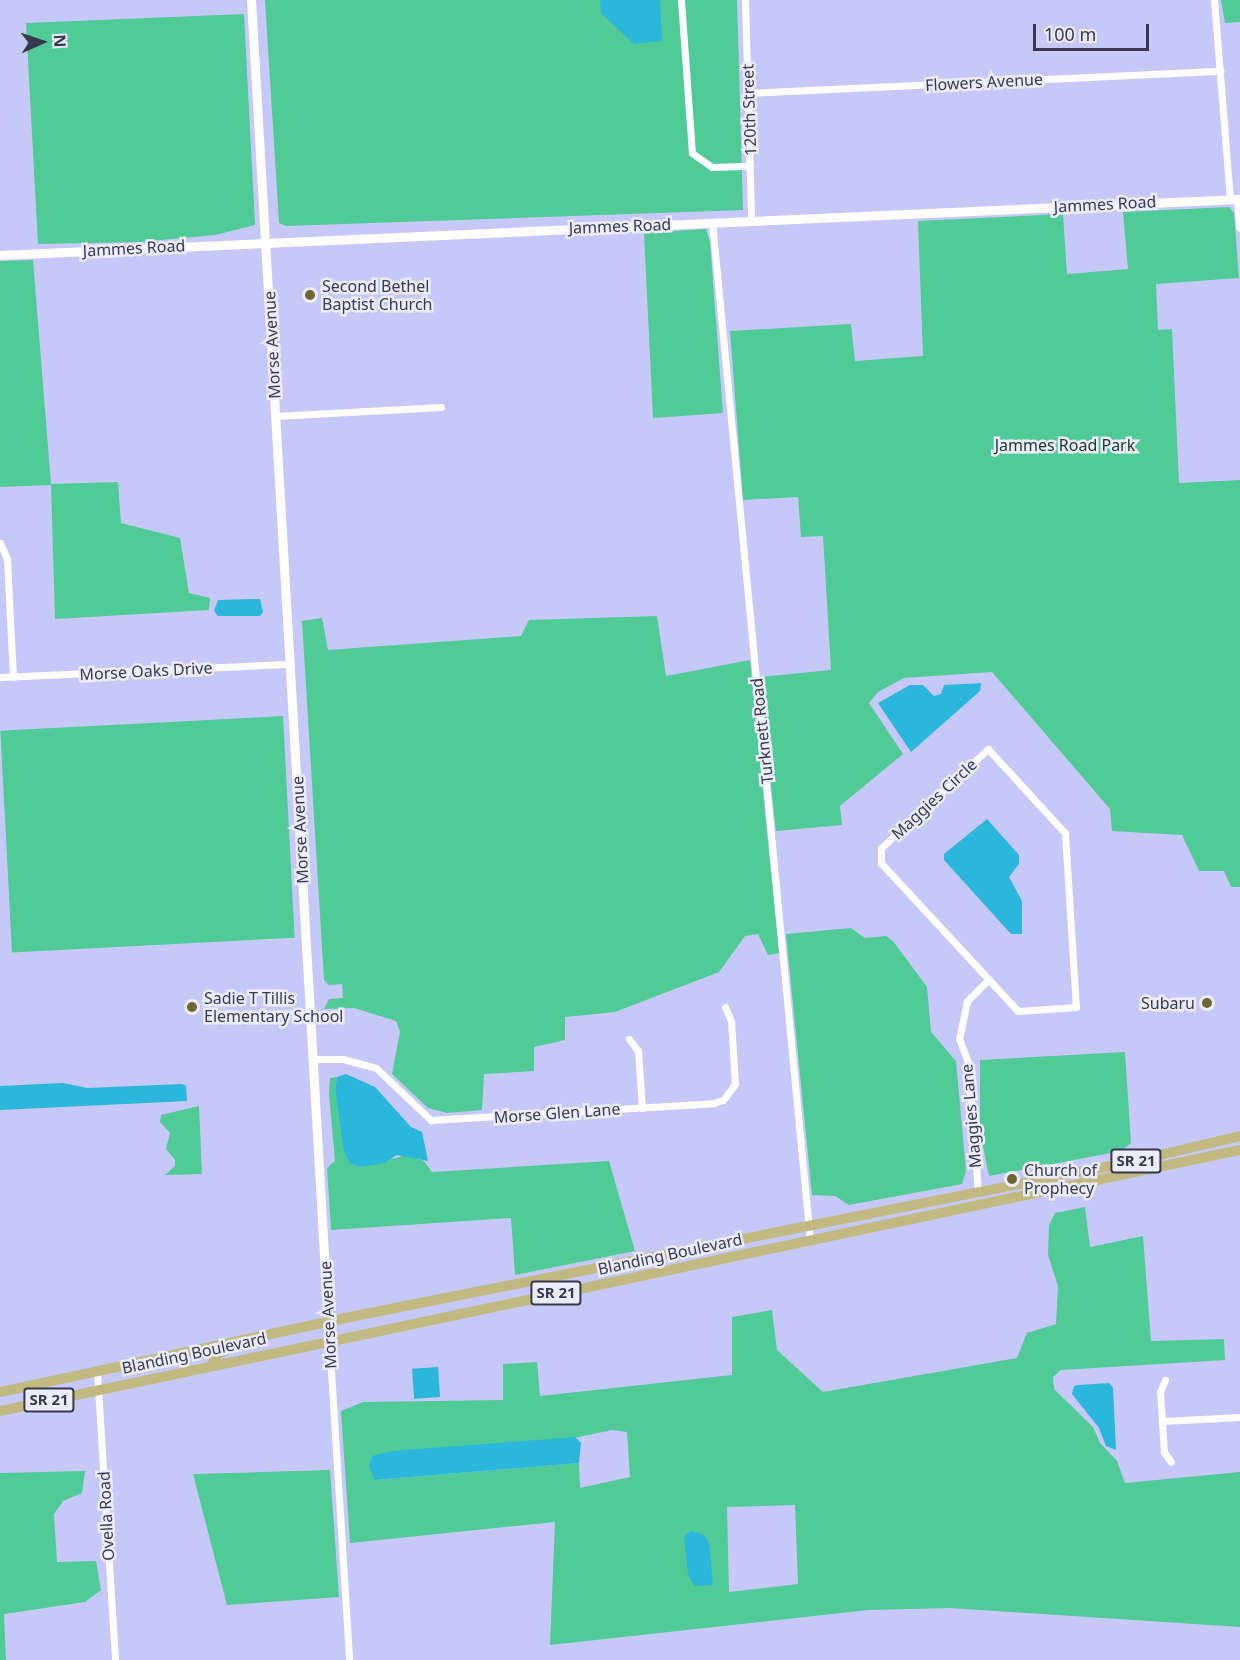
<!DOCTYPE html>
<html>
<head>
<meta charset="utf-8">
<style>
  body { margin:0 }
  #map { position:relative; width:1240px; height:1660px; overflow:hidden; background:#c6c9f8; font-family:"Noto Sans",sans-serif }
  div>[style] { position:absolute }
  .green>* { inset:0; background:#50ca96; transform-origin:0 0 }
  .water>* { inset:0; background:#2bb6dc; transform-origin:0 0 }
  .street>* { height:7px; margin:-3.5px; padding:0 3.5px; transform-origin:3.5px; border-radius:3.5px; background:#fff }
  .secondary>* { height:9px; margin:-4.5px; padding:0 4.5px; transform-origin:4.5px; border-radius:4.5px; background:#fff }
  .primary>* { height:10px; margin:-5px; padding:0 5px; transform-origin:5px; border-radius:5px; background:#c1b980 }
  .dots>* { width:16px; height:16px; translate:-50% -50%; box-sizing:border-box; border:3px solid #ecedfc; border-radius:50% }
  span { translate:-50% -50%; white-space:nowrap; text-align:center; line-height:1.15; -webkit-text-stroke:5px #ecedfc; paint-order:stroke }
  .shield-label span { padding:2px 4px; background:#ecedfc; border:2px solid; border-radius:4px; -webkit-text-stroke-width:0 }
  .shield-label { font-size:15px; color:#38394c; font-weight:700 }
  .street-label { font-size:16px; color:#38394c }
  .poi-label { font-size:16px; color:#38394c }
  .left { translate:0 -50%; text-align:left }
  .right { translate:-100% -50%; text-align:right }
  .park-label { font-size:16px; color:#20382c }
  .north { position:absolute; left:12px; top:12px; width:60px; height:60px; -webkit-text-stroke:4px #ecedfc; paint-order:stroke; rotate:87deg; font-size:16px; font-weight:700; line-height:24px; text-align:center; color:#38394c }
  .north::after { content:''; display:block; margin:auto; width:21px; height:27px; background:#38394c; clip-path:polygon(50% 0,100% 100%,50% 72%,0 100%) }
  .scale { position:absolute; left:1033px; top:24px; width:116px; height:27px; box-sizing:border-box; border:3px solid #38394c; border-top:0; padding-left:8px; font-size:18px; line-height:21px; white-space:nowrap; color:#38394c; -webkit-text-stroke:4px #ecedfc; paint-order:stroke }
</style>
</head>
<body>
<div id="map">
  <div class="green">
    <div style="clip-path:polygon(265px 0,737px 0,743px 210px,286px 226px,279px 223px)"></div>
    <div style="clip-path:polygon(1221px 0,1240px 0,1240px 22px,1225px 23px)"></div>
    <div style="clip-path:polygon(244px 14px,255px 225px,215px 235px,139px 242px,38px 244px,26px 23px)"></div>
    <div style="clip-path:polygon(1229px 207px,1234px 213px,1239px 278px,1156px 284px,1158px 330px,1172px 329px,1179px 483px,1240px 480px,1240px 887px,1231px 887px,1224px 871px,1199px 871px,1182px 835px,1112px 831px,1110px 809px,992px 672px,904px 678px,878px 692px,869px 703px,903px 754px,840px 806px,842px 825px,776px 831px,759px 677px,831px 670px,823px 536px,801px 537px,798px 497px,743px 500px,730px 331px,851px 324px,855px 361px,923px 356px,918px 221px,1063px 214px,1067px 274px,1128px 269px,1123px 212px)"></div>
    <div style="clip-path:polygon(706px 229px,710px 242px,723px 413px,653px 418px,644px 233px)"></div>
    <div style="clip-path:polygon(33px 260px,51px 484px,118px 482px,121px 523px,180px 538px,189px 593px,210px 598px,209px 610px,55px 619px,51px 485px,0 487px,0 261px)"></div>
    <div style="clip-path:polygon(657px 616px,666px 676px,750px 660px,779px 953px,768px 955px,758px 934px,745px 936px,719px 972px,615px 1012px,565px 1017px,565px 1040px,534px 1047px,534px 1071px,484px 1074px,482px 1110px,447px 1113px,428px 1108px,392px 1074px,400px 1032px,396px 1021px,354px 1008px,324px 1009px,329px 999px,343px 998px,342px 984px,329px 985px,324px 980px,302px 621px,322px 618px,328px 650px,521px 636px,529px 620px)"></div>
    <div style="left:283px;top:716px;width:222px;height:283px;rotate:87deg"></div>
    <div style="clip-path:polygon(851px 928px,865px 938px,886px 936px,893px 941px,927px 987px,931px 1032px,956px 1061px,966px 1171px,962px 1184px,849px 1205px,835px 1196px,812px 1195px,786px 934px)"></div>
    <div style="clip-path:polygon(1125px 1052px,1131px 1143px,1121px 1151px,989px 1176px,980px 1132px,980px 1060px)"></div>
    <div style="clip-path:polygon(337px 1077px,335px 1089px,350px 1164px,360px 1167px,407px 1155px,424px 1161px,432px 1172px,609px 1161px,635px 1251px,515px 1275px,511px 1218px,331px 1230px,327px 1168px,335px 1161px,329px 1094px,330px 1078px)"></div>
    <div style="clip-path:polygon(199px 1106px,202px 1174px,165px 1175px,175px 1166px,175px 1160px,166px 1149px,170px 1133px,160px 1122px,161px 1115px)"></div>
    <div style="clip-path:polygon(evenodd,1085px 1207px,1090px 1247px,1143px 1236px,1151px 1341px,1224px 1339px,1225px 1360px,1061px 1370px,1053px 1377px,1054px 1389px,1093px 1427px,1100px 1443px,1117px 1461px,1125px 1483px,1240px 1472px,1240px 1627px,950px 1608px,868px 1610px,550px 1645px,555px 1522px,350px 1543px,341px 1411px,363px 1402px,503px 1400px,503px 1364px,537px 1362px,540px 1396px,732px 1375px,732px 1317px,772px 1310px,777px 1350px,823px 1392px,1017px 1358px,1027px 1333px,1056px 1324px,1058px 1286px,1048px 1255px,1049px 1225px,1055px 1213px,1085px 1207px,612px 1430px,627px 1432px,630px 1477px,580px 1488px,579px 1463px,375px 1480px,612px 1430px,1085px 1207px,795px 1505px,798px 1584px,729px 1592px,727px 1507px,795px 1505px)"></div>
    <div style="clip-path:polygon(330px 1470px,339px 1597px,227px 1605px,193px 1474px)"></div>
    <div style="clip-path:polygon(85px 1471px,82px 1493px,63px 1501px,54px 1514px,57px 1562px,96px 1561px,101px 1590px,85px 1602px,4px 1614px,6px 1660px,0 1660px,0 1473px)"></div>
  </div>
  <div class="water">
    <div style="clip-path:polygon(600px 0,660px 0,662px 41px,634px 44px,601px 13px)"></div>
    <div style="clip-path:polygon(260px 599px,263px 612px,260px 616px,218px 616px,214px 611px,218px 600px)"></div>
    <div style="clip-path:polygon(981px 683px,980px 691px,911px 752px,878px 703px,910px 685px,923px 685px,934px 696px,941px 694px,944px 685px)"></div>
    <div style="clip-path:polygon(987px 819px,1019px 855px,1019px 864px,1009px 877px,1022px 901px,1022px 934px,1011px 934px,944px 860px,944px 854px)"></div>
    <div style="clip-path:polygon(346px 1074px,375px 1087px,411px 1127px,422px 1132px,428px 1161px,397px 1155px,384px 1163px,360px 1167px,350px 1164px,344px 1151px,335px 1089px,337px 1077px)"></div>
    <div style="clip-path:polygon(63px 1083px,87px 1088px,182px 1084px,186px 1086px,187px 1101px,0 1110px,0 1086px)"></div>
    <div style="left:438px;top:1367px;width:30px;height:26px;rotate:86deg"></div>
    <div style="clip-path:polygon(1109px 1383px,1113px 1388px,1116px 1450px,1106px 1446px,1099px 1428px,1072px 1394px,1074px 1386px,1079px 1385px)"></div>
    <div style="clip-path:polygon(575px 1437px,581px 1443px,579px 1463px,375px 1480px,369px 1466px,372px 1456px,392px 1451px)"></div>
    <div style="clip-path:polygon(691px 1531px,704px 1535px,709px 1543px,713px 1585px,695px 1586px,688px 1575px,684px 1536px)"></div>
  </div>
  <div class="street">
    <div style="left:681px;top:0;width:153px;rotate:85.9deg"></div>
    <div style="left:692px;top:153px;width:24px;rotate:35deg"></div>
    <div style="left:712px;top:167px;width:38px;rotate:-2deg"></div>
    <div style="left:745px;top:0;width:220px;rotate:88.4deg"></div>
    <div style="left:1214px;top:0;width:200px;rotate:85.4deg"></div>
    <div style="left:748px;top:93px;width:473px;rotate:-2.7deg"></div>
    <div style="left:712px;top:222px;width:1023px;rotate:84.5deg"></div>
    <div style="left:276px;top:416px;width:165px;rotate:-3.1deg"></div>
    <div style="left:0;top:543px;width:17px;rotate:66deg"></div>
    <div style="left:7px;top:559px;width:118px;rotate:87.1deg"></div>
    <div style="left:0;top:677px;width:291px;rotate:-2.6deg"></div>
    <div style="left:988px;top:749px;width:114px;rotate:47.5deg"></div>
    <div style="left:1065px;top:833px;width:174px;rotate:86.4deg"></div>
    <div style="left:1076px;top:1007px;width:58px;rotate:176.1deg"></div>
    <div style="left:1018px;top:1011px;width:202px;rotate:-132.8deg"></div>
    <div style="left:881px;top:863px;width:15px;rotate:-90deg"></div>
    <div style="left:881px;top:848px;width:146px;rotate:-42.8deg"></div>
    <div style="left:629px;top:1039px;width:15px;rotate:53deg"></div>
    <div style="left:638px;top:1051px;width:57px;rotate:86deg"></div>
    <div style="left:313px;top:1059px;width:30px"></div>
    <div style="left:343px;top:1059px;width:34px;rotate:15deg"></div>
    <div style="left:376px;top:1068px;width:76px;rotate:43.4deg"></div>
    <div style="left:431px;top:1120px;width:283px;rotate:-3.4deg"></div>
    <div style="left:713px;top:1103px;width:10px;rotate:-17deg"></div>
    <div style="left:723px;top:1100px;width:20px;rotate:-53deg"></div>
    <div style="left:735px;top:1084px;width:63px;rotate:-93.6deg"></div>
    <div style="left:731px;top:1021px;width:15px;rotate:-113deg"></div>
    <div style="left:978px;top:1192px;width:130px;rotate:-94.4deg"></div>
    <div style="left:968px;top:1062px;width:25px;rotate:-111deg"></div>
    <div style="left:959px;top:1039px;width:39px;rotate:-78deg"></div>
    <div style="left:967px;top:1001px;width:30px;rotate:-45deg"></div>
    <div style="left:329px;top:1339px;width:322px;rotate:86.4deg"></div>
    <div style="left:97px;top:1372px;width:289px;rotate:86.4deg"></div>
    <div style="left:1165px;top:1380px;width:13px;rotate:113deg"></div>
    <div style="left:1160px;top:1392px;width:60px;rotate:86.2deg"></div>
    <div style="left:1164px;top:1452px;width:12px;rotate:55deg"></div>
    <div style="left:1162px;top:1421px;width:78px;rotate:-2.9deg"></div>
  </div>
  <div class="secondary">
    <div style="left:251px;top:0;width:1341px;rotate:86.67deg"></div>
    <div style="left:1238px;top:199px;width:28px;rotate:86deg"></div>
    <div style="left:0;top:255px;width:1241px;rotate:-2.59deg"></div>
  </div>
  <div class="primary">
    <div style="left:212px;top:1364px;width:10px;rotate:-61deg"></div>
    <div style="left:217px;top:1355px;width:26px;rotate:-29deg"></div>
    <div style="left:0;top:1392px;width:353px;rotate:-12.1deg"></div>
    <div style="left:345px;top:1318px;width:800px;rotate:-11.24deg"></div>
    <div style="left:1130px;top:1162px;width:113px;rotate:-13.3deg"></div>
    <div style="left:0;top:1411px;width:1267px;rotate:-11.89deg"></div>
  </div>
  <div class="dots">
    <div style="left:310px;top:295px;background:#6d6733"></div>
    <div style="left:1207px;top:1003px;background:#6d6733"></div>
    <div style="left:192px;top:1007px;background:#6d6733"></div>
    <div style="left:1012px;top:1179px;background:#6d6733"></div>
  </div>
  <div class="shield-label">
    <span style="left:1136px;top:1161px">SR 21</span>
    <span style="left:556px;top:1293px">SR 21</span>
    <span style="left:49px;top:1400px">SR 21</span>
  </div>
  <div class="street-label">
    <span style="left:984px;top:82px;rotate:-3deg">Flowers Avenue</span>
    <span style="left:749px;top:110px;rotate:-92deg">120th Street</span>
    <span style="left:1105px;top:204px;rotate:-3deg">Jammes Road</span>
    <span style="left:620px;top:226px;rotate:-2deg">Jammes Road</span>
    <span style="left:134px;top:248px;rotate:-3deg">Jammes Road</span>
    <span style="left:272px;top:345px;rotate:-93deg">Morse Avenue</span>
    <span style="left:146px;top:671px;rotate:-3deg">Morse Oaks Drive</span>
    <span style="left:762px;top:731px;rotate:-96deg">Turknett Road</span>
    <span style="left:934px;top:799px;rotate:-43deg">Maggies Circle</span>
    <span style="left:300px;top:830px;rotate:-93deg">Morse Avenue</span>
    <span style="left:557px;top:1113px;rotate:-4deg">Morse Glen Lane</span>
    <span style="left:971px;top:1116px;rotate:-95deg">Maggies Lane</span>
    <span style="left:670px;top:1254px;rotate:-12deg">Blanding Boulevard</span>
    <span style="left:328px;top:1315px;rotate:-93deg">Morse Avenue</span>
    <span style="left:194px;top:1353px;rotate:-12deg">Blanding Boulevard</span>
    <span style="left:106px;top:1516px;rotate:-93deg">Ovella Road</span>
  </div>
  <div class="poi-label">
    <span class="left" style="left:322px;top:295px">Second Bethel<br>Baptist Church</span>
    <span class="left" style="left:204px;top:1007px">Sadie T Tillis<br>Elementary School</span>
    <span class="right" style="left:1195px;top:1003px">Subaru</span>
    <span class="left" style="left:1024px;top:1179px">Church of<br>Prophecy</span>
  </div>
  <div class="park-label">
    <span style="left:1065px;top:445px">Jammes Road Park</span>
  </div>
  <div class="north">N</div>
  <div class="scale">100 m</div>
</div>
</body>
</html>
